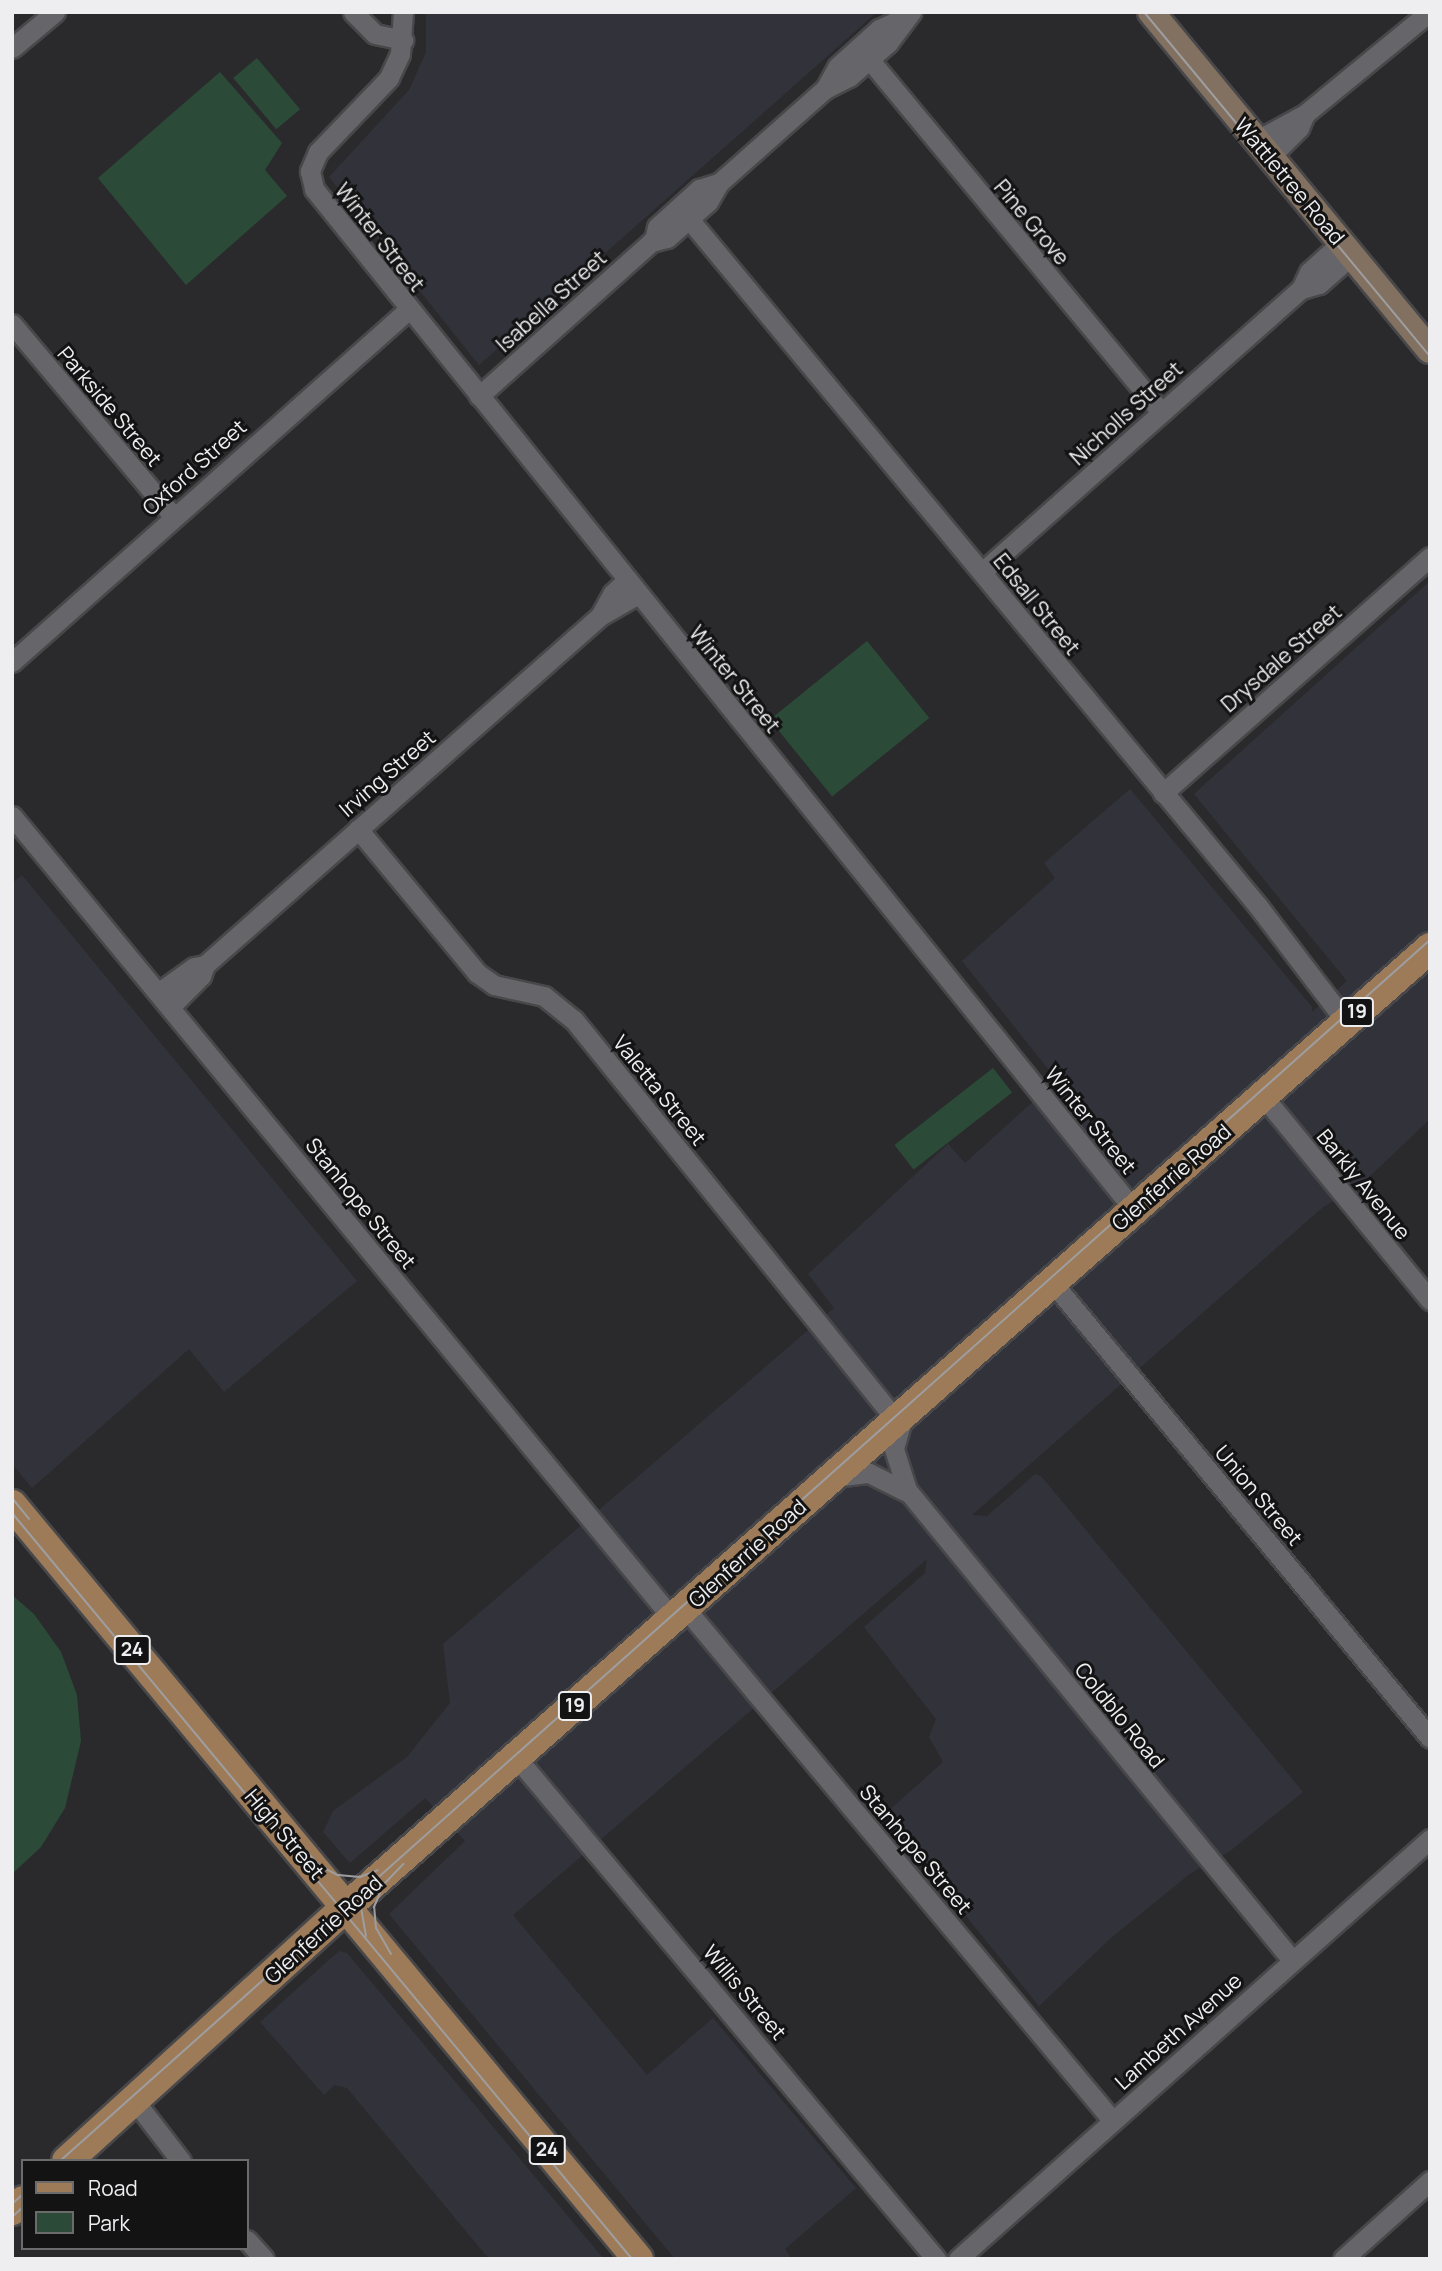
<!DOCTYPE html>
<html>
<head>
<meta charset="utf-8">
<style>
  body { margin:0 }
  #map { position:relative; width:1442px; height:2271px; overflow:hidden; background:#2a2a2d; font-family:Manrope,sans-serif }
  div>[style] { position:absolute }
  .built>* { inset:0; background:#32323b }
  .green>* { inset:0; background:#2b4b38; transform-origin:0 0 }
  .roads { filter:drop-shadow(2px 0 #48484a) drop-shadow(-2px 0 #48484a) drop-shadow(0 2px #48484a) drop-shadow(0 -2px #48484a) }
  .minor>* { height:19px; margin:-9.5px; padding:0 9.5px; transform-origin:9.5px; border-radius:9.5px; background:#66666a }
  .secondary>* { height:26px; margin:-13px; padding:0 13px; transform-origin:13px; border-radius:13px; background:#827061 }
  .primary>* { height:30px; margin:-15px; padding:0 15px; transform-origin:15px; border-radius:15px; background:#9d7b59 }
  .tram>* { height:2px; margin:-1px; padding:0 1px; transform-origin:1px; border-radius:1px; background:#9e9ea0 }
  span { translate:-50% -50%; white-space:nowrap; text-align:center; line-height:1.15; -webkit-text-stroke:6px #131314; paint-order:stroke }
  .shield-label span { padding:2px 5px; background:#131314; border:2px solid; border-radius:5px; -webkit-text-stroke-width:0 }
  .shield-label { font-size:19px; color:#eeeef0; font-weight:700 }
  .street-label { font-size:21px; color:#eeeef0 }
  .frame { position:absolute; inset:0; border:14px solid #eeeef0; pointer-events:none }
  .legend { position:absolute; left:21px; top:2159px; width:228px; height:91px; box-sizing:border-box; background:#131314; border:2px solid #6b6b6c; margin:0; padding:9px 12px; list-style:none; font-size:21px; color:#eeeef0 }
  .legend li { display:flex; align-items:center; gap:14px; height:35px }
  .legend b { width:35px; border:2px solid #6b6b6c }
</style>
</head>
<body>
<div id="map">
  <div class="built">
    <div style="clip-path:polygon(426px 12px,877px 12px,479px 365px,329px 177px,409px 90px,426px 52px)"></div>
    <div style="clip-path:polygon(1430px 581px,1430px 1119px,1366px 1180px,1322px 1208px,972px 1515px,987px 1516px,1035px 1474px,1041px 1476px,1303px 1792px,1230px 1851px,1191px 1873px,1112px 1937px,1039px 2006px,884px 1815px,943px 1762px,929px 1737px,936px 1719px,864px 1627px,925px 1573px,927px 1559px,513px 1915px,647px 2075px,713px 2018px,856px 2188px,785px 2249px,792px 2259px,675px 2259px,389px 1914px,465px 1841px,425px 1798px,350px 1863px,323px 1832px,333px 1811px,407px 1757px,450px 1703px,443px 1644px,834px 1308px,808px 1274px,948px 1144px,965px 1163px,1057px 1080px,962px 961px,1055px 878px,1044px 863px,1130px 789px,1312px 1007px,1312px 1012px,1347px 981px,1194px 794px)"></div>
    <div style="clip-path:polygon(22px 875px,357px 1281px,224px 1392px,189px 1349px,32px 1488px,12px 1464px,12px 883px)"></div>
    <div style="clip-path:polygon(339px 1951px,347px 1953px,604px 2259px,489px 2259px,347px 2088px,334px 2085px,324px 2095px,260px 2022px)"></div>
  </div>
  <div class="green">
    <div style="left:257px;top:58px;width:67px;height:31px;rotate:50deg"></div>
    <div style="clip-path:polygon(220px 72px,282px 143px,265px 170px,287px 196px,186px 285px,98px 178px)"></div>
    <div style="left:867px;top:641px;width:99px;height:125px;rotate:51deg"></div>
    <div style="left:993px;top:1068px;width:31px;height:125px;rotate:52deg"></div>
    <div style="clip-path:polygon(12px 1595px,34px 1614px,61px 1652px,77px 1695px,81px 1741px,65px 1808px,41px 1847px,12px 1874px)"></div>
  </div>
  <div class="roads">
    <div class="minor">
      <div style="left:353px;top:12px;width:31px;rotate:45deg"></div>
      <div style="left:375px;top:34px;width:29px;rotate:12deg"></div>
      <div style="left:403px;top:12px;width:42px;rotate:94.1deg"></div>
      <div style="left:400px;top:54px;width:26px;rotate:115deg"></div>
      <div style="left:389px;top:78px;width:103px;rotate:133.8deg"></div>
      <div style="left:318px;top:152px;width:21px;rotate:113deg"></div>
      <div style="left:310px;top:171px;width:18px;rotate:77deg"></div>
      <div style="left:314px;top:189px;width:1310px;rotate:51.23deg"></div>
      <div style="left:12px;top:48px;width:56px;rotate:-39.9deg"></div>
      <div style="left:869px;top:59px;width:458px;rotate:50.4deg"></div>
      <div style="left:825px;top:89px;width:25px;rotate:-61deg"></div>
      <div style="left:837px;top:67px;width:57px;rotate:-42.1deg"></div>
      <div style="left:879px;top:29px;width:29px;rotate:-25deg"></div>
      <div style="left:1257px;top:140px;width:55px;rotate:-28.4deg"></div>
      <div style="left:1305px;top:114px;width:161px;rotate:-39.4deg"></div>
      <div style="left:1270px;top:157px;width:41px;rotate:-45deg"></div>
      <div style="left:1299px;top:128px;width:15px;rotate:-67deg"></div>
      <div style="left:689px;top:199px;width:20px;rotate:90deg"></div>
      <div style="left:689px;top:219px;width:892px;rotate:50.37deg"></div>
      <div style="left:1258px;top:906px;width:146px;rotate:52.8deg"></div>
      <div style="left:654px;top:241px;width:14px;rotate:-78deg"></div>
      <div style="left:657px;top:227px;width:57px;rotate:-42.1deg"></div>
      <div style="left:699px;top:189px;width:21px;rotate:-17deg"></div>
      <div style="left:1301px;top:289px;width:19px;rotate:-16deg"></div>
      <div style="left:1319px;top:284px;width:44px;rotate:-41.3deg"></div>
      <div style="left:12px;top:324px;width:251px;rotate:50deg"></div>
      <div style="left:479px;top:396px;width:231px;rotate:-41.8deg"></div>
      <div style="left:651px;top:242px;width:16px;rotate:-14deg"></div>
      <div style="left:667px;top:238px;width:55px;rotate:-41.3deg"></div>
      <div style="left:708px;top:202px;width:22px;rotate:-60deg"></div>
      <div style="left:719px;top:183px;width:142px;rotate:-41.6deg"></div>
      <div style="left:825px;top:89px;width:27px;rotate:-27deg"></div>
      <div style="left:849px;top:77px;width:52px;rotate:-41.1deg"></div>
      <div style="left:888px;top:43px;width:39px;rotate:-53deg"></div>
      <div style="left:982px;top:572px;width:426px;rotate:-41.6deg"></div>
      <div style="left:1301px;top:289px;width:19px;rotate:-65deg"></div>
      <div style="left:1309px;top:272px;width:43px;rotate:-42.2deg"></div>
      <div style="left:600px;top:616px;width:44px;rotate:-30.1deg"></div>
      <div style="left:12px;top:662px;width:530px;rotate:-41.63deg"></div>
      <div style="left:1163px;top:793px;width:356px;rotate:-41.5deg"></div>
      <div style="left:12px;top:816px;width:1040px;rotate:50.54deg"></div>
      <div style="left:358px;top:829px;width:187px;rotate:50.4deg"></div>
      <div style="left:477px;top:973px;width:21px;rotate:35deg"></div>
      <div style="left:494px;top:985px;width:51px;rotate:12.4deg"></div>
      <div style="left:544px;top:996px;width:38px;rotate:39deg"></div>
      <div style="left:574px;top:1020px;width:514px;rotate:51.17deg"></div>
      <div style="left:158px;top:993px;width:44px;rotate:-35.8deg"></div>
      <div style="left:194px;top:967px;width:11px;rotate:-10deg"></div>
      <div style="left:170px;top:1007px;width:44px;rotate:-45deg"></div>
      <div style="left:201px;top:976px;width:12px;rotate:-70deg"></div>
      <div style="left:205px;top:965px;width:527px;rotate:-41.46deg"></div>
      <div style="left:600px;top:616px;width:25px;rotate:-61deg"></div>
      <div style="left:612px;top:594px;width:21px;rotate:-43deg"></div>
      <div style="left:1263px;top:1096px;width:264px;rotate:50.7deg"></div>
      <div style="left:1052px;top:1282px;width:592px;rotate:50.34deg"></div>
      <div style="left:903px;top:1417px;width:33px;rotate:106deg"></div>
      <div style="left:894px;top:1449px;width:43px;rotate:72.4deg"></div>
      <div style="left:907px;top:1490px;width:608px;rotate:50.68deg"></div>
      <div style="left:835px;top:1477px;width:34px;rotate:-7deg"></div>
      <div style="left:869px;top:1473px;width:42px;rotate:26.6deg"></div>
      <div style="left:685px;top:1608px;width:667px;rotate:50.17deg"></div>
      <div style="left:516px;top:1757px;width:655px;rotate:50.08deg"></div>
      <div style="left:134px;top:2100px;width:77px;rotate:52.4deg"></div>
      <div style="left:247px;top:2240px;width:25px;rotate:48deg"></div>
      <div style="left:958px;top:2259px;width:632px;rotate:-41.66deg"></div>
      <div style="left:1343px;top:2259px;width:117px;rotate:-41.9deg"></div>
    </div>
    <div class="secondary">
      <div style="left:1151px;top:12px;width:438px;rotate:50.5deg"></div>
    </div>
    <div class="primary">
      <div style="left:12px;top:1505px;width:980px;rotate:50.3deg"></div>
      <div style="left:67px;top:2161px;width:372px;rotate:-42.3deg"></div>
      <div style="left:342px;top:1911px;width:1453px;rotate:-41.51deg"></div>
      <div style="left:12px;top:2210px;width:14px;rotate:-39deg"></div>
    </div>
  </div>
  <div class="tram">
    <div style="left:1144px;top:12px;width:448px;rotate:50.3deg"></div>
    <div style="left:12px;top:1498px;width:27px;rotate:51deg"></div>
    <div style="left:12px;top:1513px;width:970px;rotate:50.27deg"></div>
    <div style="left:300px;top:1845px;width:29px;rotate:46deg"></div>
    <div style="left:320px;top:1866px;width:20px;rotate:27deg"></div>
    <div style="left:338px;top:1875px;width:22px;rotate:5deg"></div>
    <div style="left:360px;top:1877px;width:19px;rotate:-21deg"></div>
    <div style="left:366px;top:1936px;width:27px;rotate:-100deg"></div>
    <div style="left:361px;top:1909px;width:28px;rotate:-69deg"></div>
    <div style="left:391px;top:1954px;width:30px;rotate:-120deg"></div>
    <div style="left:376px;top:1928px;width:21px;rotate:-95deg"></div>
    <div style="left:374px;top:1907px;width:25px;rotate:-67deg"></div>
    <div style="left:384px;top:1884px;width:28px;rotate:-46deg"></div>
    <div style="left:60px;top:2161px;width:1835px;rotate:-41.71deg"></div>
    <div style="left:12px;top:2204px;width:15px;rotate:-42deg"></div>
    <div style="left:12px;top:2217px;width:15px;rotate:-42deg"></div>
  </div>
  <div class="shield-label">
    <span style="left:1357px;top:1012px">19</span>
    <span style="left:132px;top:1650px">24</span>
    <span style="left:575px;top:1706px">19</span>
    <span style="left:547px;top:2150px">24</span>
  </div>
  <div class="street-label">
    <span style="left:1290px;top:181px;rotate:50deg">Wattletree Road</span>
    <span style="left:1032px;top:222px;rotate:50deg">Pine Grove</span>
    <span style="left:380px;top:237px;rotate:52deg">Winter Street</span>
    <span style="left:551px;top:301px;rotate:-42deg">Isabella Street</span>
    <span style="left:110px;top:406px;rotate:50deg">Parkside Street</span>
    <span style="left:1126px;top:413px;rotate:-42deg">Nicholls Street</span>
    <span style="left:194px;top:467px;rotate:-42deg">Oxford Street</span>
    <span style="left:1037px;top:604px;rotate:51deg">Edsall Street</span>
    <span style="left:1281px;top:658px;rotate:-41deg">Drysdale Street</span>
    <span style="left:735px;top:679px;rotate:51deg">Winter Street</span>
    <span style="left:387px;top:773px;rotate:-41deg">Irving Street</span>
    <span style="left:660px;top:1090px;rotate:51deg">Valetta Street</span>
    <span style="left:1091px;top:1120px;rotate:51deg">Winter Street</span>
    <span style="left:1171px;top:1177px;rotate:-41deg">Glenferrie Road</span>
    <span style="left:1364px;top:1184px;rotate:51deg">Barkly Avenue</span>
    <span style="left:361px;top:1203px;rotate:51deg">Stanhope Street</span>
    <span style="left:1259px;top:1495px;rotate:50deg">Union Street</span>
    <span style="left:747px;top:1553px;rotate:-42deg">Glenferrie Road</span>
    <span style="left:1120px;top:1715px;rotate:51deg">Coldblo Road</span>
    <span style="left:285px;top:1834px;rotate:50deg">High Street</span>
    <span style="left:916px;top:1849px;rotate:50deg">Stanhope Street</span>
    <span style="left:323px;top:1929px;rotate:-42deg">Glenferrie Road</span>
    <span style="left:745px;top:1992px;rotate:50deg">Willis Street</span>
    <span style="left:1178px;top:2031px;rotate:-42deg">Lambeth Avenue</span>
  </div>
  <div class="frame"></div>
  <ul class="legend">
  <li><b style="height:9px;background:#9d7b59"></b>Road</li>
  <li><b style="height:19px;background:#2b4b38"></b>Park</li>
  </ul>
</div>
</body>
</html>
